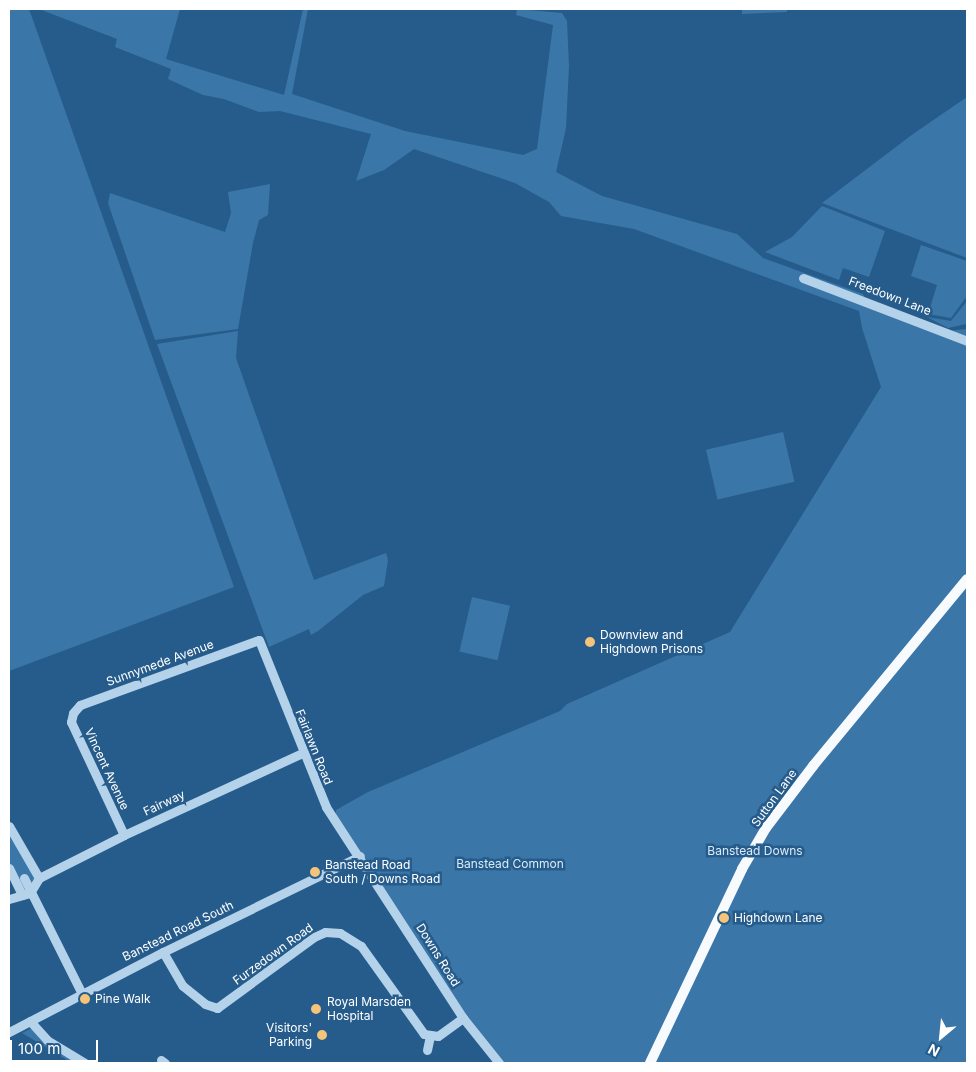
<!DOCTYPE html>
<html>
<head>
<meta charset="utf-8">
<style>
  body { margin:0 }
  #map { position:relative; width:976px; height:1072px; overflow:hidden; background:#265c8b; font-family:Inter,sans-serif }
  div>[style] { position:absolute }
  .green>* { inset:0; background:#3b76a8; transform-origin:0 0 }
  .minor>* { height:9px; margin:-4.5px; padding:0 4.5px; transform-origin:4.5px; border-radius:4.5px; background:#b4d2ea }
  .major>* { height:10px; margin:-5px; padding:0 5px; transform-origin:5px; border-radius:5px; background:#f8fbfe }
  .dots>* { width:14px; height:14px; translate:-50% -50%; box-sizing:border-box; border:2px solid #265c8b; border-radius:50% }
  span { translate:-50% -50%; white-space:nowrap; text-align:center; line-height:1.15; -webkit-text-stroke:5px #265c8b; paint-order:stroke }
  .street-label { font-size:12px; color:#fff }
  .poi-label { font-size:12px; color:#fff }
  .left { translate:0 -50%; text-align:left }
  .right { translate:-100% -50%; text-align:right }
  .park-label { font-size:12px; color:#d9eaf8 }
  .frame { position:absolute; inset:0; border:10px solid #fff; pointer-events:none }
  .north { position:absolute; left:916px; top:1012px; width:50px; height:50px; -webkit-text-stroke:4px #265c8b; paint-order:stroke; rotate:208deg; font-size:14px; font-weight:700; line-height:20px; text-align:center; color:#fff }
  .north::after { content:''; display:block; margin:auto; width:18px; height:22px; background:#fff; clip-path:polygon(50% 0,100% 100%,50% 72%,0 100%) }
  .scale { position:absolute; left:10px; top:1040px; width:88px; height:22px; box-sizing:border-box; border:2px solid #fff; border-top:0; padding-left:6px; font-size:15px; line-height:18px; white-space:nowrap; color:#fff; -webkit-text-stroke:4px #265c8b; paint-order:stroke }
</style>
</head>
<body>
<div id="map">
  <div class="green">
    <div style="clip-path:polygon(9px 9px,29px 9px,234px 587px,9px 671px)"></div>
    <div style="clip-path:polygon(39px 9px,180px 9px,166px 59px,284px 95px,303px 9px,308px 9px,292px 94px,405px 131px,523px 155px,537px 149px,553px 25px,516px 15px,517px 9px,562px 13px,567px 21px,569px 66px,566px 128px,556px 172px,602px 196px,737px 234px,763px 258px,863px 294px,866px 300px,946px 331px,967px 329px,967px 1063px,503px 1063px,463px 1018px,336px 821px,336px 810px,368px 792px,560px 711px,567px 704px,730px 632px,881px 387px,862px 328px,859px 311px,634px 229px,561px 216px,549px 202px,515px 183px,414px 149px,384px 170px,356px 181px,371px 134px,280px 111px,259px 112px,224px 99px,203px 95px,168px 79px,171px 69px,115px 47px,117px 39px)"></div>
    <div style="clip-path:polygon(742px 9px,787px 9px,787px 12px,742px 14px)"></div>
    <div style="clip-path:polygon(967px 97px,967px 258px,822px 203px,913px 134px)"></div>
    <div style="clip-path:polygon(270px 184px,268px 215px,259px 220px,253px 243px,238px 329px,155px 340px,108px 203px,110px 193px,225px 232px,231px 213px,228px 192px)"></div>
    <div style="clip-path:polygon(822px 206px,885px 231px,869px 277px,843px 268px,839px 280px,765px 252px,792px 237px)"></div>
    <div style="clip-path:polygon(921px 245px,967px 261px,967px 296px,951px 318px,928px 314px,937px 285px,911px 276px)"></div>
    <div style="clip-path:polygon(967px 301px,966px 324px,948px 328px,927px 317px,951px 321px)"></div>
    <div style="clip-path:polygon(238px 331px,236px 358px,314px 580px,386px 553px,388px 560px,384px 586px,363px 595px,318px 631px,311px 635px,309px 629px,269px 647px,157px 344px)"></div>
    <div style="left:783px;top:432px;width:51px;height:79px;rotate:77deg"></div>
    <div style="left:472px;top:597px;width:39px;height:56px;rotate:13deg"></div>
    <div style="clip-path:polygon(9px 826px,39px 878px,22px 895px,9px 868px)"></div>
    <div style="clip-path:polygon(32px 1028px,79px 1063px,72px 1063px,22px 1033px)"></div>
  </div>
  <div class="minor">
    <div style="left:803px;top:278px;width:176px;rotate:21deg"></div>
    <div style="left:9px;top:826px;width:60px;rotate:60deg"></div>
    <div style="left:124px;top:835px;width:125px;rotate:-115.1deg"></div>
    <div style="left:71px;top:722px;width:9px;rotate:-77deg"></div>
    <div style="left:73px;top:713px;width:11px;rotate:-49deg"></div>
    <div style="left:80px;top:705px;width:190px;rotate:-20deg"></div>
    <div style="left:259px;top:640px;width:180px;rotate:68.1deg"></div>
    <div style="left:326px;top:807px;width:252px;rotate:57deg"></div>
    <div style="left:463px;top:1018px;width:58px;rotate:51.3deg"></div>
    <div style="left:9px;top:868px;width:30px;rotate:64deg"></div>
    <div style="left:24px;top:878px;width:130px;rotate:63.4deg"></div>
    <div style="left:39px;top:878px;width:95px;rotate:-26.8deg"></div>
    <div style="left:124px;top:835px;width:196px;rotate:-24.7deg"></div>
    <div style="left:9px;top:899px;width:22px;rotate:-16deg"></div>
    <div style="left:30px;top:893px;width:17px;rotate:-59deg"></div>
    <div style="left:163px;top:952px;width:39px;rotate:60deg"></div>
    <div style="left:183px;top:986px;width:28px;rotate:39deg"></div>
    <div style="left:205px;top:1004px;width:13px;rotate:18deg"></div>
    <div style="left:217px;top:1008px;width:120px;rotate:-36.2deg"></div>
    <div style="left:314px;top:937px;width:12px;rotate:-24deg"></div>
    <div style="left:325px;top:932px;width:15px;rotate:4deg"></div>
    <div style="left:340px;top:933px;width:25px;rotate:32deg"></div>
    <div style="left:361px;top:946px;width:108px;rotate:54.4deg"></div>
    <div style="left:424px;top:1034px;width:14px;rotate:8deg"></div>
    <div style="left:438px;top:1036px;width:31px;rotate:-36deg"></div>
    <div style="left:30px;top:1021px;width:25px;rotate:48deg"></div>
    <div style="left:47px;top:1040px;width:44px;rotate:31.2deg"></div>
    <div style="left:9px;top:1032px;width:174px;rotate:-27.5deg"></div>
    <div style="left:163px;top:952px;width:219px;rotate:-26deg"></div>
    <div style="left:427px;top:1050px;width:14px;rotate:-78deg"></div>
    <div style="left:161px;top:1060px;width:5px;rotate:37deg"></div>
  </div>
  <div class="major">
    <div style="left:650px;top:1063px;width:215px;rotate:-64.6deg"></div>
    <div style="left:742px;top:869px;width:48px;rotate:-59.7deg"></div>
    <div style="left:766px;top:828px;width:78px;rotate:-52.8deg"></div>
    <div style="left:813px;top:766px;width:242px;rotate:-50.5deg"></div>
  </div>
  <div class="dots">
    <div style="left:590px;top:642px;background:#f3c479"></div>
    <div style="left:315px;top:872px;background:#f3c479"></div>
    <div style="left:724px;top:918px;background:#f3c479"></div>
    <div style="left:85px;top:999px;background:#f3c479"></div>
    <div style="left:316px;top:1009px;background:#f3c479"></div>
    <div style="left:322px;top:1035px;background:#f3c479"></div>
  </div>
  <div class="street-label">
    <span style="left:890px;top:296px;rotate:21deg">Freedown Lane</span>
    <span style="left:160px;top:663px;rotate:-20deg">Sunnymede Avenue</span>
    <span style="left:314px;top:747px;rotate:68deg">Fairlawn Road</span>
    <span style="left:107px;top:769px;rotate:65deg">Vincent Avenue</span>
    <span style="left:774px;top:798px;rotate:-54deg">Sutton Lane</span>
    <span style="left:164px;top:803px;rotate:-25deg">Fairway</span>
    <span style="left:178px;top:931px;rotate:-26deg">Banstead Road South</span>
    <span style="left:273px;top:954px;rotate:-36deg">Furzedown Road</span>
    <span style="left:438px;top:955px;rotate:58deg">Downs Road</span>
  </div>
  <div class="poi-label">
    <span class="left" style="left:600px;top:642px">Downview and<br>Highdown Prisons</span>
    <span class="left" style="left:325px;top:872px">Banstead Road<br>South / Downs Road</span>
    <span class="left" style="left:734px;top:918px">Highdown Lane</span>
    <span class="left" style="left:95px;top:999px">Pine Walk</span>
    <span class="left" style="left:327px;top:1009px">Royal Marsden<br>Hospital</span>
    <span class="right" style="left:312px;top:1035px">Visitors'<br>Parking</span>
  </div>
  <div class="park-label">
    <span style="left:755px;top:851px">Banstead Downs</span>
    <span style="left:510px;top:864px">Banstead Common</span>
  </div>
  <div class="frame"></div>
  <div class="north">N</div>
  <div class="scale">100 m</div>
</div>
</body>
</html>
